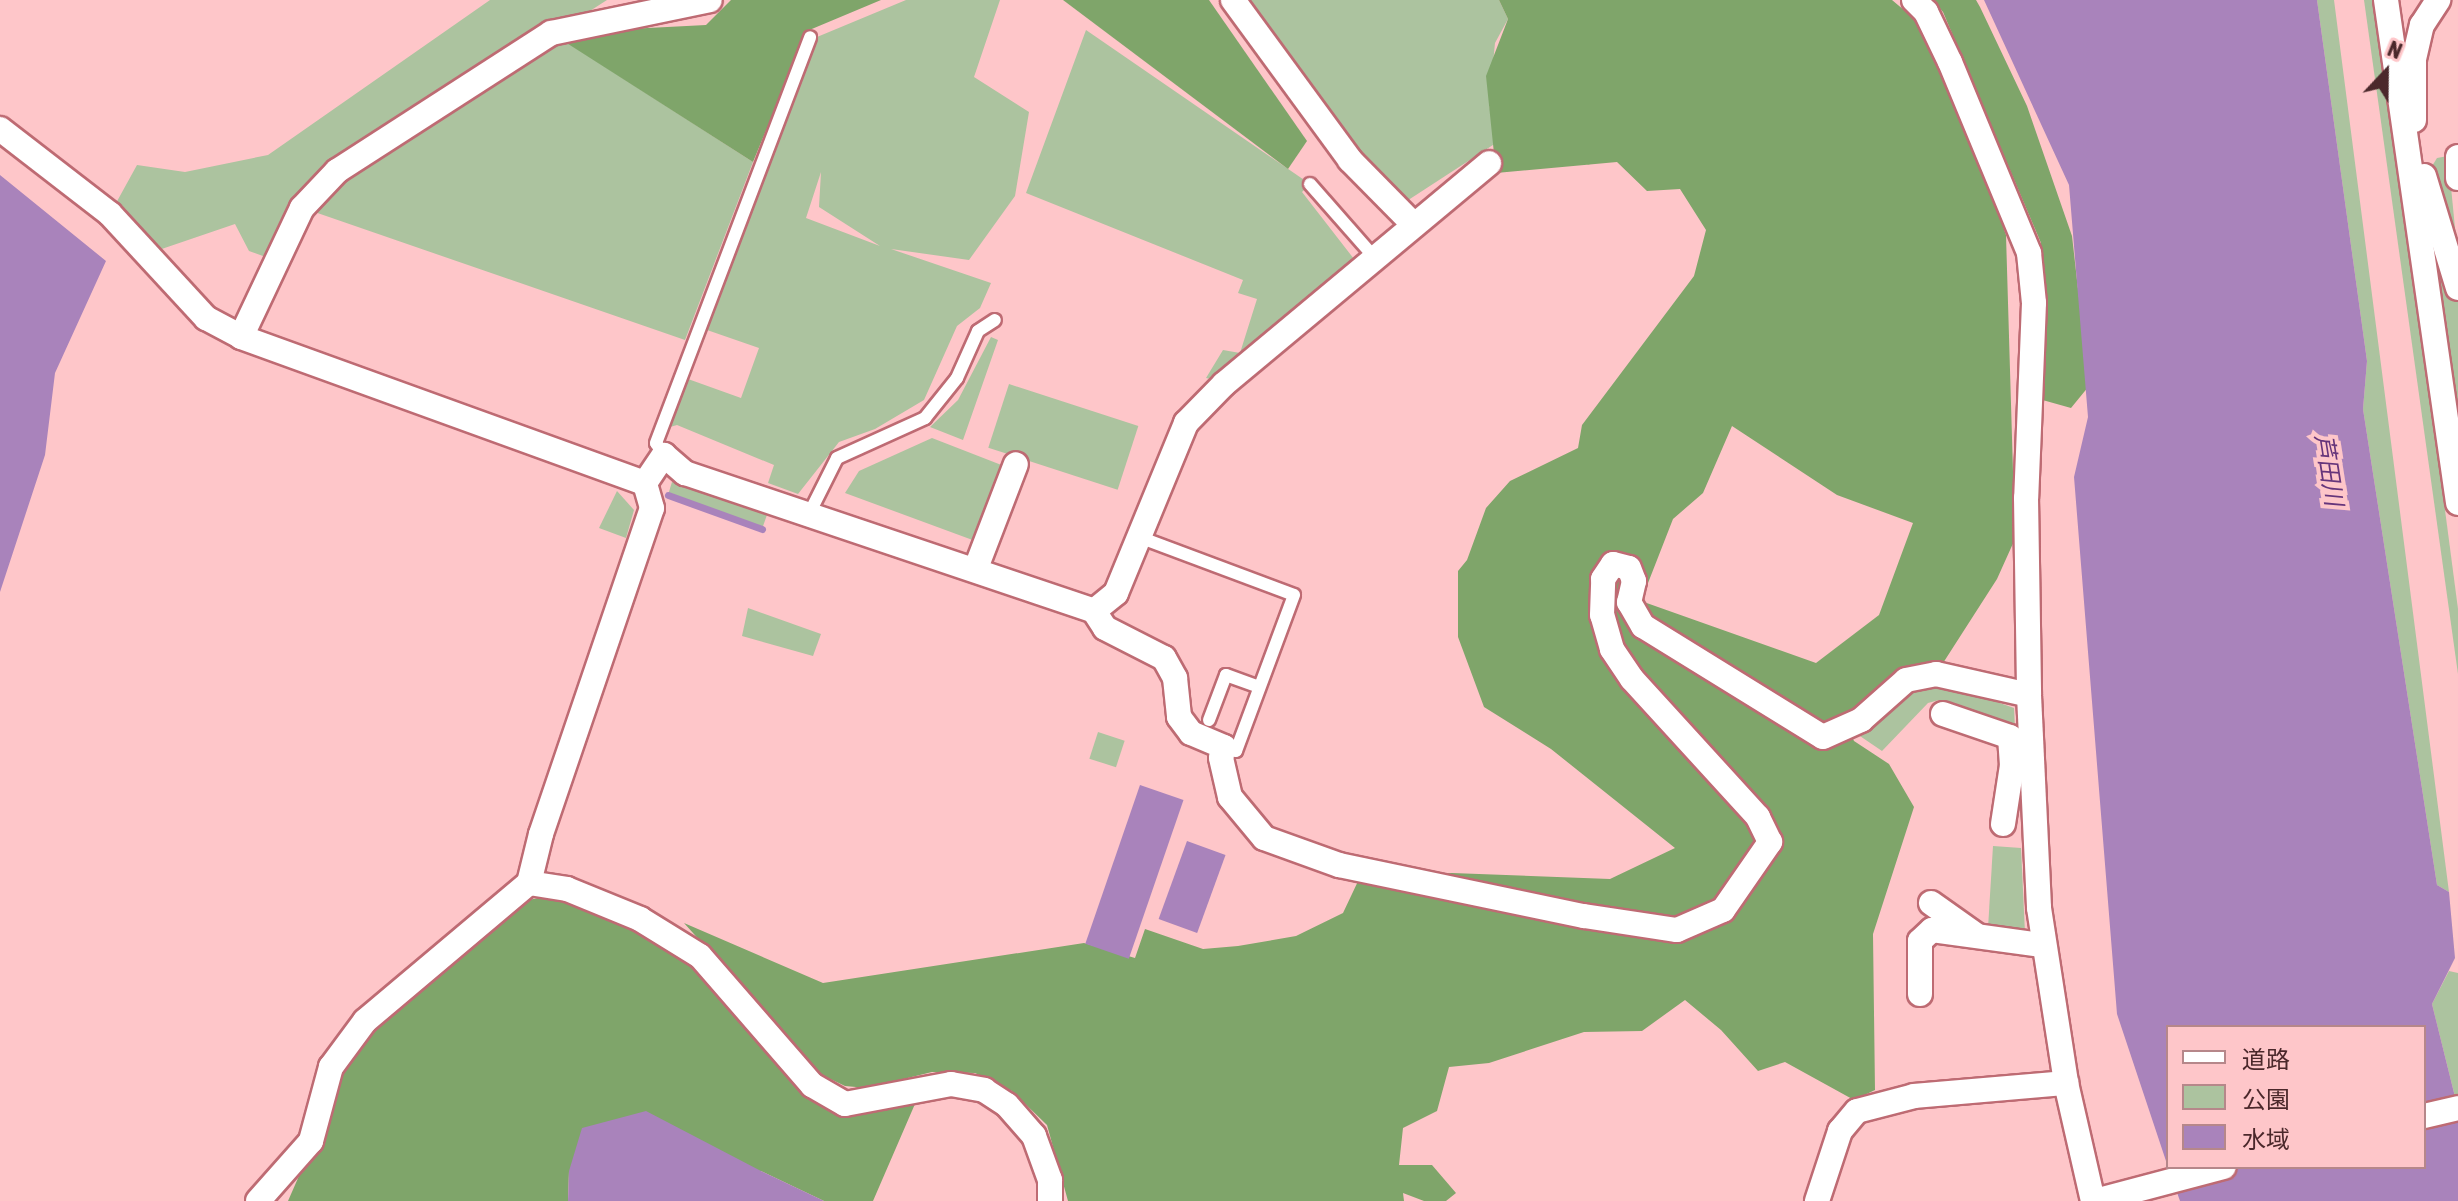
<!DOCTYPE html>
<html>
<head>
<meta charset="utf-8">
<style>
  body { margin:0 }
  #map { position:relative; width:2458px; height:1201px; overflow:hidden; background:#fec6c9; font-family:"Asap Condensed","Noto Sans JP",sans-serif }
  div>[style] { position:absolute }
  .green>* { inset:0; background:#acc39f; transform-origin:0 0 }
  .forest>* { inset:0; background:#7fa56a }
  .water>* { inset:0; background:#a983bb; transform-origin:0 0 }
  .stream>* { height:7px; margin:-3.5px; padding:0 3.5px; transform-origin:3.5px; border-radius:3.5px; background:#a983bb }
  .roads { filter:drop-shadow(2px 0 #be6b73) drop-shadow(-2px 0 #be6b73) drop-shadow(0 2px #be6b73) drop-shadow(0 -2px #be6b73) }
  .lane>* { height:12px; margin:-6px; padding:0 6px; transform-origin:6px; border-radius:6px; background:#fff }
  .street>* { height:24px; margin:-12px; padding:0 12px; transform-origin:12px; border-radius:12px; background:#fff }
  span { translate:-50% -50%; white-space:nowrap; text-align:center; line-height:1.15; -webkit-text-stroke:8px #fec6c9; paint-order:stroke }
  .water-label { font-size:24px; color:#66357b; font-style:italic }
  .legend { position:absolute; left:2166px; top:1025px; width:260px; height:144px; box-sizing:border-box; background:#fec6c9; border:2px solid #b6878a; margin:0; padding:10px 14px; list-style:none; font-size:24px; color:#4b282b }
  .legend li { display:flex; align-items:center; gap:16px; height:40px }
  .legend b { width:40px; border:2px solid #b6878a }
  .north { position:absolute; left:2346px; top:32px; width:80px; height:80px; -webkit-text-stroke:6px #fec6c9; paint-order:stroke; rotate:22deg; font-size:22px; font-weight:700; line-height:32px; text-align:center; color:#4b282b }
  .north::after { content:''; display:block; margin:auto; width:28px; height:36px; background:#4b282b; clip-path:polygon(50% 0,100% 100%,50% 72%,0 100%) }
</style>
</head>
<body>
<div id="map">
  <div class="green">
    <div style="clip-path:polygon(490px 0,607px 0,554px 34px,753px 162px,685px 340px,303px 208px,277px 261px,249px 251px,235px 224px,147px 254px,110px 214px,137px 165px,185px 172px,268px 155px)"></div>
    <div style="clip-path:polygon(evenodd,906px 0,1000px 0,974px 77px,1029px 112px,1015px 196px,969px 260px,891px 249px,991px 283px,980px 308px,957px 326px,924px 400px,875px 429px,839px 442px,798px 494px,768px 483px,774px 465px,677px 425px,670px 427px,688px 379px,741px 398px,759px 348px,707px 330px,817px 37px,906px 0,821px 172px,819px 207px,880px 246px,806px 218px,821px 172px)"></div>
    <div style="clip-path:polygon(1242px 0,1499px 0,1508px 19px,1495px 43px,1489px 104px,1496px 143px,1396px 208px)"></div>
    <div style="clip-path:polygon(2317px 0,2334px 0,2449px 892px,2437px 885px,2363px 409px,2367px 361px)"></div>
    <div style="clip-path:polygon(2364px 0,2378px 0,2458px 609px,2458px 674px)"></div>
    <div style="clip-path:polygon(1086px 30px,1310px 184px,1302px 192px,1354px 259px,1219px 381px,1206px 378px,1223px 350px,1240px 353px,1257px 299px,1238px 293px,1243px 280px,1026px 193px)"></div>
    <div style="clip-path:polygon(2448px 156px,2458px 259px,2458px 445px,2418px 189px,2437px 158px)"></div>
    <div style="clip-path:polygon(991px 337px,998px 340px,963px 440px,930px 427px,958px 400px)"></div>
    <div style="left:1009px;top:384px;width:136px;height:67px;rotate:18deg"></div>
    <div style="clip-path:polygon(932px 438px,1004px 466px,978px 542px,845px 493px,859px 471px)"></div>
    <div style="clip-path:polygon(672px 482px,768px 512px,762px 529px,668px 495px)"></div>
    <div style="clip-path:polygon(617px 491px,634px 510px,626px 538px,599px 528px)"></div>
    <div style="clip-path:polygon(748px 608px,821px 634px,813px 656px,742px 636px)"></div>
    <div style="clip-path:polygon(1913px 685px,1957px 688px,2014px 708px,2015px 728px,1979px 721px,1939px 700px,1928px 703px,1882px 751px,1854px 732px)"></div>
    <div style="left:1098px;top:732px;width:28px;height:28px;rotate:18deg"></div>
    <div style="clip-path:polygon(1993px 846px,2021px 848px,2025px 933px,1988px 928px)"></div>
    <div style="clip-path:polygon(2449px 971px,2458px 973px,2458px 1109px,2432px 1004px)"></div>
  </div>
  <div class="forest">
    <div style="clip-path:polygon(731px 0,881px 0,807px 31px,753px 162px,551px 33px,706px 25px)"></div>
    <div style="clip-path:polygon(1063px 0,1209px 0,1307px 141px,1288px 169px)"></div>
    <div style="clip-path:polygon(evenodd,1499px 0,1892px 0,1917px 21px,1985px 175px,2006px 235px,2015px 539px,1997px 579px,1936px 674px,1893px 675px,1845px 721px,1854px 741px,1889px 764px,1914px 807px,1873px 934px,1875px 1090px,1854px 1100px,1785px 1062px,1758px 1071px,1721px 1030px,1685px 1000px,1642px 1031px,1584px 1032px,1489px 1063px,1449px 1067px,1437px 1111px,1403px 1128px,1399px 1165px,1432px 1165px,1456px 1193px,1446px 1201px,1424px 1201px,1403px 1193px,1404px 1201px,1068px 1201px,1047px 1125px,1012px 1091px,975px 1073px,932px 1072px,867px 1088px,845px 1086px,820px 1074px,684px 923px,823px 983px,1084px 943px,1135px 958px,1145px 929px,1203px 949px,1238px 946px,1296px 936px,1343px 913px,1360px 877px,1452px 873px,1610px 879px,1675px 848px,1551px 749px,1484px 707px,1458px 637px,1458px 571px,1467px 560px,1486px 508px,1510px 481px,1578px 448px,1582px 425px,1694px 276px,1706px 230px,1680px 189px,1647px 191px,1617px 162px,1496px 173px,1486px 76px,1508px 19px,1499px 0,1732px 426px,1837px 495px,1913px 523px,1879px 615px,1816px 663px,1641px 601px,1673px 519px,1703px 493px,1732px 426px)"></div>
    <div style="clip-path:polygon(1933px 0,1976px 0,1980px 7px,2027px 106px,2072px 236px,2089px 386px,2071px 408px,2039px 399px,2041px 243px,1943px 12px)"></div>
    <div style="clip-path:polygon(543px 897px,569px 898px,635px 926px,692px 959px,808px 1096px,918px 1097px,873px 1201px,824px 1201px,761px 1171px,569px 1171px,568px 1201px,288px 1201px,358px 1041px,504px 905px)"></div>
  </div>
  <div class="water">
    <div style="clip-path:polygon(1984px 0,2317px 0,2367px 361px,2363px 409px,2437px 885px,2449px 892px,2455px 958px,2432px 1004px,2458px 1109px,2458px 1201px,2180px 1201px,2168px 1167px,2424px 1167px,2424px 1027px,2168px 1027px,2168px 1167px,2117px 1014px,2074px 477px,2088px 417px,2069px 185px)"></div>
    <div style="clip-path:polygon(0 175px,106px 261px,55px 373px,45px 455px,0 592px)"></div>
    <div style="left:1140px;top:785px;width:46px;height:168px;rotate:19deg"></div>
    <div style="left:1187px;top:841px;width:41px;height:83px;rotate:20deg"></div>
    <div style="clip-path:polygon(646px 1111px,761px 1171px,824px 1201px,568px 1201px,569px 1171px,582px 1128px)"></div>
  </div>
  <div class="stream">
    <div style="left:668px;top:495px;width:100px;rotate:19.9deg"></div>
  </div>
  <div class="roads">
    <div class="lane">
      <div style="left:1310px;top:184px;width:98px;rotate:48.7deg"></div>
      <div style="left:664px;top:455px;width:14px;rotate:-124deg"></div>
      <div style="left:656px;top:443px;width:434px;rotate:-69.2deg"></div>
      <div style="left:810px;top:512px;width:60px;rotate:-63.4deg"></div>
      <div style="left:837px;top:458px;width:97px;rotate:-24.4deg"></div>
      <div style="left:925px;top:418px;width:51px;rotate:-51.3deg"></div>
      <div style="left:957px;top:378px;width:51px;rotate:-65.9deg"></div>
      <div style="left:978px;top:331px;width:20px;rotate:-33deg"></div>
      <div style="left:1139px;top:537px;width:165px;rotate:20.5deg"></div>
      <div style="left:1294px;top:595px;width:166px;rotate:110.4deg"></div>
      <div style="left:1236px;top:751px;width:13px;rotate:-162deg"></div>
      <div style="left:1209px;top:720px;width:48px;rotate:-69.3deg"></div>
      <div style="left:1226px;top:675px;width:35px;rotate:20deg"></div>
    </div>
    <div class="street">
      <div style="left:1233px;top:0;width:198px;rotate:53.8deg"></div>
      <div style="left:1350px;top:160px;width:91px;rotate:45.4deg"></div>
      <div style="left:1914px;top:0;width:17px;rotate:45deg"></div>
      <div style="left:1926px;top:12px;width:55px;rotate:64.4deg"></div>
      <div style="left:1950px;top:62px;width:207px;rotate:67.5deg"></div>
      <div style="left:2029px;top:253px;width:50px;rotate:84.3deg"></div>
      <div style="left:2034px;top:303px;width:195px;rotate:92.3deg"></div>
      <div style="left:2026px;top:498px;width:197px;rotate:89.1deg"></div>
      <div style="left:2029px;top:695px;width:213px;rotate:87.3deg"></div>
      <div style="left:2039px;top:908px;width:177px;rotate:81.2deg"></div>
      <div style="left:2066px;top:1083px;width:121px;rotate:77.1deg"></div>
      <div style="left:2386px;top:0;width:508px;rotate:81.85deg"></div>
      <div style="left:2414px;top:120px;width:61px;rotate:-90deg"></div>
      <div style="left:2414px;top:59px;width:35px;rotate:-77deg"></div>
      <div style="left:2422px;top:25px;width:30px;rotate:-57deg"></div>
      <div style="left:0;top:129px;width:139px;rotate:37.7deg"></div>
      <div style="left:110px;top:214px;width:142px;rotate:47.3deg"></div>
      <div style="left:206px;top:318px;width:40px;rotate:28deg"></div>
      <div style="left:241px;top:337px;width:430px;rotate:19.9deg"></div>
      <div style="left:645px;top:483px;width:34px;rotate:-56deg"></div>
      <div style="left:664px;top:455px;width:28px;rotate:41deg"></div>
      <div style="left:685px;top:473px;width:432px;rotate:18.6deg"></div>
      <div style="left:1094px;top:611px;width:28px;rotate:-39deg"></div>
      <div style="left:1116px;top:593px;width:184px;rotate:-67.6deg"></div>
      <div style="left:1186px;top:423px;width:54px;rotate:-45.7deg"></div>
      <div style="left:1224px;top:384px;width:345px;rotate:-39.8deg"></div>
      <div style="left:2458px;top:157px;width:21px;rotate:90deg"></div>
      <div style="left:2424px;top:176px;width:117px;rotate:73.1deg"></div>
      <div style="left:241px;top:337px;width:143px;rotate:-64.7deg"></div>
      <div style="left:302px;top:208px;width:51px;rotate:-46.6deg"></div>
      <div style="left:337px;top:171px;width:255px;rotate:-32.8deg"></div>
      <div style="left:551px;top:33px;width:162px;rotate:-11.7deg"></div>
      <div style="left:976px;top:568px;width:111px;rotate:-69deg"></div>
      <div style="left:1094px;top:611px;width:20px;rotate:57deg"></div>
      <div style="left:1105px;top:628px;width:66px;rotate:27deg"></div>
      <div style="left:1164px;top:658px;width:23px;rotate:61deg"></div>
      <div style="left:1175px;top:678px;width:39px;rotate:84deg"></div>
      <div style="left:1179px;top:717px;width:20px;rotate:53deg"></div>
      <div style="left:1191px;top:733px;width:36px;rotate:23deg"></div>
      <div style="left:1224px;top:747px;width:11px;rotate:105deg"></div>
      <div style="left:1221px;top:758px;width:40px;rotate:77deg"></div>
      <div style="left:1230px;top:797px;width:53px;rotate:50.3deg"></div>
      <div style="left:1264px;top:838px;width:80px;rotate:19.8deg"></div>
      <div style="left:1339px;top:865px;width:250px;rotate:11.8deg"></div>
      <div style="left:1584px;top:916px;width:94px;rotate:8.6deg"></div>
      <div style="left:1677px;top:930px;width:50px;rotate:-23.5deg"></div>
      <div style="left:1723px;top:910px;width:83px;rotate:-55.3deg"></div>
      <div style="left:1770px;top:842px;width:28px;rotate:-116deg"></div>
      <div style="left:1758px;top:817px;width:187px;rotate:-132.4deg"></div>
      <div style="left:1632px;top:679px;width:36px;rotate:-124deg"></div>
      <div style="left:1612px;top:649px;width:35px;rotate:-106deg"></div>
      <div style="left:1602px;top:615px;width:36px;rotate:-88deg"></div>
      <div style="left:1603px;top:579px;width:18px;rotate:-56deg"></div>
      <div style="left:1613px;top:564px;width:16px;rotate:14deg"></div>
      <div style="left:1629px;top:568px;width:14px;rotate:69deg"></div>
      <div style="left:1634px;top:581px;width:22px;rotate:103deg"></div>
      <div style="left:1629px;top:602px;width:28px;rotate:60deg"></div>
      <div style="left:1643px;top:626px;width:211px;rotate:31.7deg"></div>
      <div style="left:1823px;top:737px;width:42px;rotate:-24.1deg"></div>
      <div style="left:1861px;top:720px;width:60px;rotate:-41.6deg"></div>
      <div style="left:1906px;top:680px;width:31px;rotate:-11deg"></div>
      <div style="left:1936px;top:674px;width:95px;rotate:12.7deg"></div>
      <div style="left:1943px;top:714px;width:71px;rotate:18.9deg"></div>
      <div style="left:2010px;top:737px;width:28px;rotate:86deg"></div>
      <div style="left:2012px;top:765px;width:20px;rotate:-9deg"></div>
      <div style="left:2003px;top:824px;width:60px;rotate:-81.3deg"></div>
      <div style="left:529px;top:883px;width:38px;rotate:9deg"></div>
      <div style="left:567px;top:889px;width:79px;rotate:22.3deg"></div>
      <div style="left:640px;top:919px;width:70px;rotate:31.7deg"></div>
      <div style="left:700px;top:956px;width:171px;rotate:49deg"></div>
      <div style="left:812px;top:1085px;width:38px;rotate:30deg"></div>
      <div style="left:845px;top:1104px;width:108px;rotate:-10.7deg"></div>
      <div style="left:951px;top:1084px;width:34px;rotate:10deg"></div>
      <div style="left:984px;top:1090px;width:27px;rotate:33deg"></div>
      <div style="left:1007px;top:1105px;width:41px;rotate:48.9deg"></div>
      <div style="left:1034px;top:1136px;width:47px;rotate:70deg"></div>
      <div style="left:1050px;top:1180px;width:21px;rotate:90deg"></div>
      <div style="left:1931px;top:903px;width:55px;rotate:35.4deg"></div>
      <div style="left:1920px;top:994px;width:53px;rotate:-90deg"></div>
      <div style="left:1920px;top:941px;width:16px;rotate:-43deg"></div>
      <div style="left:1932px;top:930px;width:111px;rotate:7.8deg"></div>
      <div style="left:2424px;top:1116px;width:35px;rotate:-13deg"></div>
      <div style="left:258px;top:1201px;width:80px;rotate:-48.5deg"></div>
      <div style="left:311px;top:1141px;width:77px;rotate:-74.9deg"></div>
      <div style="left:331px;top:1067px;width:57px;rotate:-53.5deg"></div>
      <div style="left:365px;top:1021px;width:214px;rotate:-40.1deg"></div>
      <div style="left:529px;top:883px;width:50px;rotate:-76.2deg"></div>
      <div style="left:541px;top:834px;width:344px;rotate:-71.2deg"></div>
      <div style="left:652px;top:508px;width:26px;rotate:-106deg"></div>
      <div style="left:1817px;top:1201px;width:74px;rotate:-71.8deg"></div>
      <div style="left:1840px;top:1131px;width:26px;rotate:-50deg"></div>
      <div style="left:1857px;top:1111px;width:59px;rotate:-14.7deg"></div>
      <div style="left:1914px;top:1096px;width:153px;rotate:-4.9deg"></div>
      <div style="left:2095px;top:1201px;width:133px;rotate:-14.8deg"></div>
    </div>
  </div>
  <div class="water-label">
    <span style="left:2329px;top:470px;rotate:81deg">芦田川</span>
  </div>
  <ul class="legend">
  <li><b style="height:10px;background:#fff"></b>道路</li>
  <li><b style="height:22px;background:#acc39f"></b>公園</li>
  <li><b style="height:22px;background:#a983bb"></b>水域</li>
  </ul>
  <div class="north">N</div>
</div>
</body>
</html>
